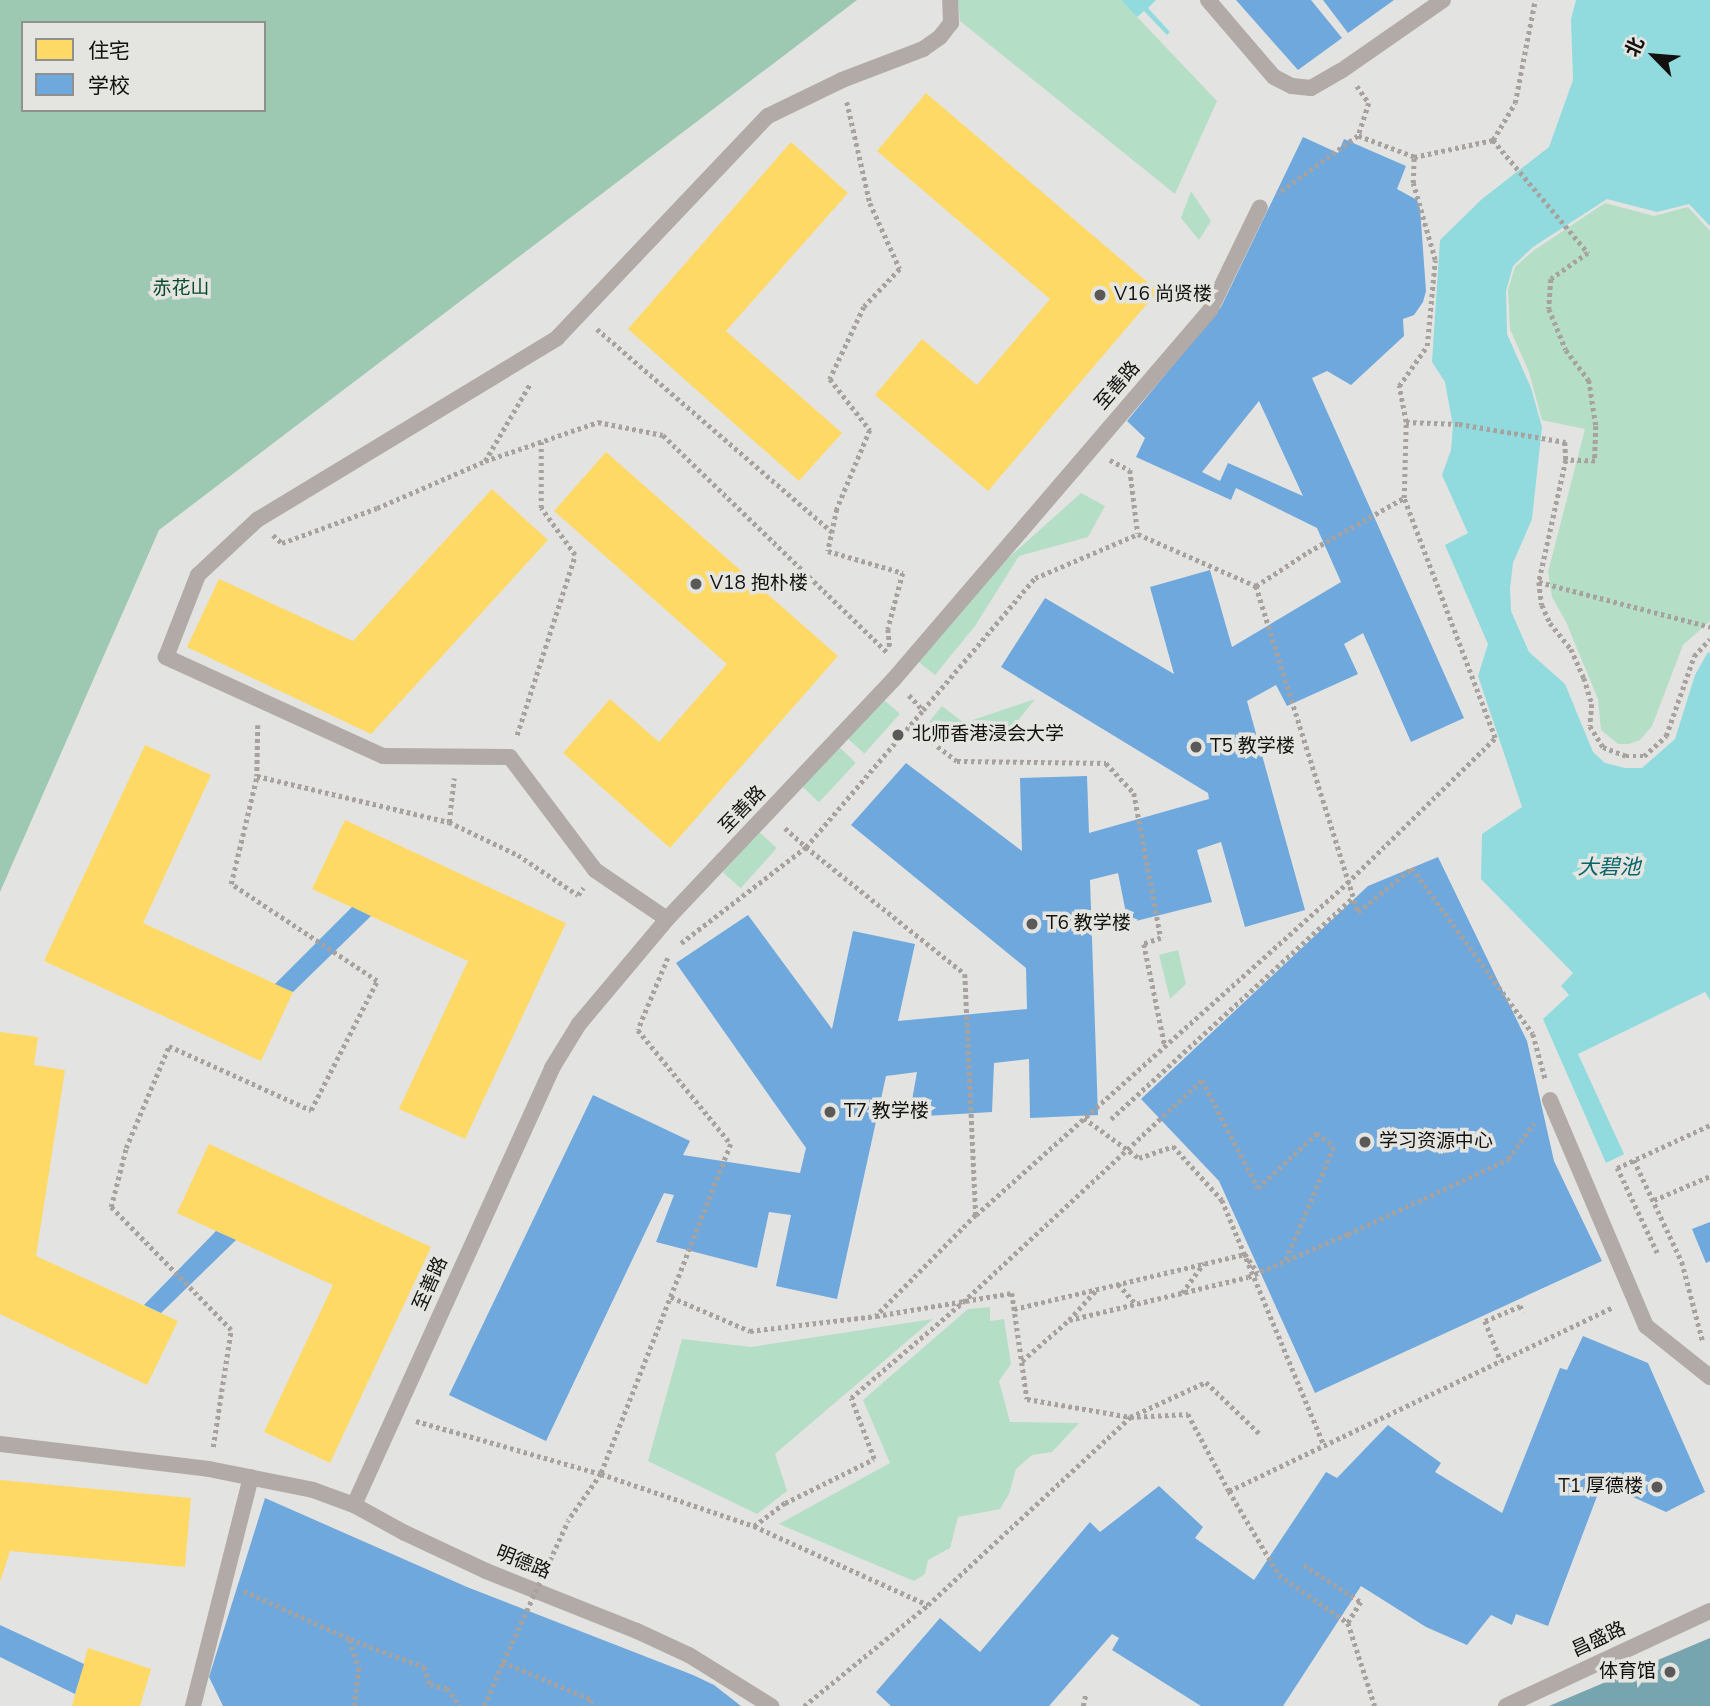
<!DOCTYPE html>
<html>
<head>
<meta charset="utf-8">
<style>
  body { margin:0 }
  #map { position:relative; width:1710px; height:1706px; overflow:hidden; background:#e3e3e1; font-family:"Nunito Sans","Noto Sans SC",sans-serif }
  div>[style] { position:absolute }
  .green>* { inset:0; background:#b5dec7; transform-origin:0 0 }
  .forest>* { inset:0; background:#9dc8b1 }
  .water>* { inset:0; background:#91dbdf }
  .homes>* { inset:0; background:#ffd966 }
  .schools>* { inset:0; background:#6fa8dc }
  .public>* { inset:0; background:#76a5af }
  .path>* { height:4.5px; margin-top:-2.25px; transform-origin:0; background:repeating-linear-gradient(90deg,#a7a29e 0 3.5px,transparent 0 7px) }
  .lane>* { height:16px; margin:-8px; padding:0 8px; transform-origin:8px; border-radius:8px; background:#b1aaa6 }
  .path-bridge>* { height:4.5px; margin-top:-2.25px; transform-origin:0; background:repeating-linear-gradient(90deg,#a7a29e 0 3.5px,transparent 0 7px) }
  .dots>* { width:19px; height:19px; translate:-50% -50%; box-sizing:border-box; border:4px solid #e4e4e0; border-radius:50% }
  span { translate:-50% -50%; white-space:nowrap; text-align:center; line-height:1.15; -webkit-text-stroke:7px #e4e4e0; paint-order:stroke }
  .park-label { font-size:19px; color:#07482e }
  .poi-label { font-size:19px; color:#121110 }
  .left { translate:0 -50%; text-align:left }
  .right { translate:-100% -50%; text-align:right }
  .street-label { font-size:19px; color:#121110 }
  .water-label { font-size:21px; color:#046469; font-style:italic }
  .legend { position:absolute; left:21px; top:21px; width:245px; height:91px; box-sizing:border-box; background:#e4e4e0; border:2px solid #90908d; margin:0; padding:9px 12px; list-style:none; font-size:21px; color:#121110 }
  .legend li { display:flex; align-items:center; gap:14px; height:35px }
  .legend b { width:35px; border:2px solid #90908d }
  .north { position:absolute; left:1619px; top:21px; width:70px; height:70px; -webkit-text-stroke:5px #e4e4e0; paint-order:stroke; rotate:295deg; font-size:19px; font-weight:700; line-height:28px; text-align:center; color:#121110 }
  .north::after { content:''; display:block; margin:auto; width:24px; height:32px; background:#121110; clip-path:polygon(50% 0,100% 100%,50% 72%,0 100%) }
</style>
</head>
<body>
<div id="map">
  <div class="green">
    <div style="clip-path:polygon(958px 0,1121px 0,1217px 101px,1175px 194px,960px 21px)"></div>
    <div style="clip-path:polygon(1191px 191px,1211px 221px,1199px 240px,1181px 218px)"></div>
    <div style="clip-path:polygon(1605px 203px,1654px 216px,1688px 207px,1710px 231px,1710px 621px,1683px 645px,1652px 726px,1640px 740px,1629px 744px,1618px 744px,1601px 730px,1598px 699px,1566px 622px,1552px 597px,1548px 572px,1585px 429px,1542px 420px,1529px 372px,1510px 329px,1508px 290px,1515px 267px,1533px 251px)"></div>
    <div style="clip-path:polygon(1081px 493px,1105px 506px,1088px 537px,1019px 556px,975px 626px,935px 675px,916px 660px,1005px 561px)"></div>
    <div style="left:882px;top:698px;width:24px;height:53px;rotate:42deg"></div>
    <div style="clip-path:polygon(1035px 699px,1002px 741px,954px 743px,929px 722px,942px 706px,964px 723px)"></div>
    <div style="left:839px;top:747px;width:23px;height:54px;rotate:43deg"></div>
    <div style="left:759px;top:832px;width:24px;height:54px;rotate:42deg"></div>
    <div style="clip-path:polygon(1178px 950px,1186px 984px,1170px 999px,1159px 955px)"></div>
    <div style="clip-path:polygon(990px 1307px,990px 1321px,1004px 1319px,1011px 1364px,999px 1381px,1010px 1422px,1079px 1423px,1052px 1452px,1032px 1455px,1016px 1469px,1009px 1494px,1000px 1509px,958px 1517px,950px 1548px,928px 1560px,925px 1574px,914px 1581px,779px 1524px,890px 1463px,863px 1400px,968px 1309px)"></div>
    <div style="clip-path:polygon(933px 1319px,775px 1454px,787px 1491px,757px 1514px,648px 1461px,682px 1339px,751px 1347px)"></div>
  </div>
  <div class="forest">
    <div style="clip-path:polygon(evenodd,0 0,857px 0,159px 530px,0 892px,0 0,23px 23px,264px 23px,264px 110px,23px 110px,23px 23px)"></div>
  </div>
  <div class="water">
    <div style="clip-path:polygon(1121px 0,1156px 0,1148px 8px,1170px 32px,1167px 35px,1144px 11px,1137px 17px)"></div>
    <div style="clip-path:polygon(1576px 0,1710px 0,1710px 226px,1689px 204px,1657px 212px,1607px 199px,1533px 247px,1513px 266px,1506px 291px,1507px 334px,1531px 388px,1542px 427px,1532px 519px,1513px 563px,1510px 588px,1511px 611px,1529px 652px,1565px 684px,1593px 752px,1605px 763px,1625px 768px,1642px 768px,1675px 739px,1695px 675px,1708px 652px,1710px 654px,1710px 1000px,1705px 992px,1578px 1054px,1624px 1154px,1606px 1163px,1543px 1019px,1569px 995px,1561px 986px,1573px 973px,1481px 879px,1482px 834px,1522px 807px,1478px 676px,1488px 644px,1445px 545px,1468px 533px,1442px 475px,1451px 450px,1453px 426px,1445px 382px,1432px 362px,1440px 240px,1482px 199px,1549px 147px,1573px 80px,1571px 19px)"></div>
  </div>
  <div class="homes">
    <div style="clip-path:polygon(926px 93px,1158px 291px,988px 491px,875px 395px,922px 339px,977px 385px,1050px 299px,877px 151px)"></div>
    <div style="clip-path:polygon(791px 142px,848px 193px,726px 331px,842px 433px,799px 481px,628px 329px)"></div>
    <div style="clip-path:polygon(606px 452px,838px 656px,670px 848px,563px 753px,610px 699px,659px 742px,727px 664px,554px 511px)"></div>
    <div style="clip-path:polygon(492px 489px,548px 540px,371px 734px,187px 647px,219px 579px,353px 641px)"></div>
    <div style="clip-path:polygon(145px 745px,211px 775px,143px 923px,293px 992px,261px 1061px,44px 961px)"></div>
    <div style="clip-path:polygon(345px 820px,566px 923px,465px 1139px,399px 1109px,468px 961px,312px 889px)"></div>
    <div style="clip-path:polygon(0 1032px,38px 1037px,34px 1065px,65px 1070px,36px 1256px,178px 1321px,147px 1385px,0 1314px)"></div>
    <div style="clip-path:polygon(209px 1144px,431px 1247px,330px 1463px,264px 1432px,333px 1285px,177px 1213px)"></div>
    <div style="clip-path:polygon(0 1480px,191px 1498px,185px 1567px,10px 1551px,0 1582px)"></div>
    <div style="clip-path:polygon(88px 1648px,151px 1669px,140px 1706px,72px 1706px)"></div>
    <div style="clip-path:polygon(714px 1685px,727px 1706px,683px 1706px)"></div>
  </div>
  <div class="schools">
    <div style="clip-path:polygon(1236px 0,1311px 0,1342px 38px,1298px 70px)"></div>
    <div style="clip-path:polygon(1323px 0,1394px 0,1348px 33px)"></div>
    <div style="clip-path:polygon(evenodd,1303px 137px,1338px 153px,1344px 139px,1406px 166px,1397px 189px,1417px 200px,1420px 208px,1426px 291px,1423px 302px,1414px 315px,1403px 319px,1404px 336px,1351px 385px,1327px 371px,1312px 378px,1464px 718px,1411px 742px,1363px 633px,1344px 644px,1358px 674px,1287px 706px,1276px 685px,1247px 701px,1305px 910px,1245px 927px,1221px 842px,1197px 850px,1212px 902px,1128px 923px,1118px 873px,1090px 880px,1098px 1115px,1030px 1118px,1029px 1059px,994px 1063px,992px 1112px,909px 1117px,917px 1072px,886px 1076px,837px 1299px,776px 1286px,791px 1215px,769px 1212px,757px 1268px,656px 1242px,674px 1195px,664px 1193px,546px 1441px,449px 1395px,593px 1095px,690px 1141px,683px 1155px,800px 1173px,806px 1148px,676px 963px,748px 915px,832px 1029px,853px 931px,915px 944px,898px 1021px,1027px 1009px,1026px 968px,851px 825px,906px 763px,1022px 851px,1020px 778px,1087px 776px,1089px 833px,1209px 799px,1208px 793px,1001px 667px,1045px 598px,1174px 674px,1150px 587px,1210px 570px,1232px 647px,1341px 582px,1317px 528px,1236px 488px,1231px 500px,1136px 457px,1145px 438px,1127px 421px,1221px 307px,1303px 137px,1259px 401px,1303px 496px,1228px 463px,1220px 481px,1202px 472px,1259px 401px)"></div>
    <div style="clip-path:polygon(1438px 857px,1527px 1041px,1554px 1161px,1602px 1261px,1315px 1393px,1219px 1181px,1141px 1099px,1368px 886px)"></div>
    <div style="clip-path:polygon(352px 907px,371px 916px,293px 992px,275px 984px)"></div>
    <div style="clip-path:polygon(1710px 1222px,1710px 1261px,1706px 1263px,1692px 1229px)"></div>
    <div style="clip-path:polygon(216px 1231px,236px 1240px,161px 1313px,144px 1305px)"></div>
    <div style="clip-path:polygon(1583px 1336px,1648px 1363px,1705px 1492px,1666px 1512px,1602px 1483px,1548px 1626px,1516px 1614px,1512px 1625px,1491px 1615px,1467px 1645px,1426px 1627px,1361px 1586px,1283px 1706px,1201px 1706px,1112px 1650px,1119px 1638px,1112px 1634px,1049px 1706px,891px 1706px,876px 1692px,940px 1618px,980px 1652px,1090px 1522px,1100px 1532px,1159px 1486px,1203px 1527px,1195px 1538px,1254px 1580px,1326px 1472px,1337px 1478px,1388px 1425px,1441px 1463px,1435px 1472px,1502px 1513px,1560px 1368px,1567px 1370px)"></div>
    <div style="clip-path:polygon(265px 1498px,467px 1587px,693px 1675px,714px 1685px,741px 1706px,223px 1706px,209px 1677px)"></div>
    <div style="clip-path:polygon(0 1625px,84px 1664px,75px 1694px,0 1657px)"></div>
  </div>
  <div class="public">
    <div style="clip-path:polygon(1710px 1638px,1710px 1706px,1549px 1706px)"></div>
  </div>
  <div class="path">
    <div style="left:1357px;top:86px;width:21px;rotate:55deg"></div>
    <div style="left:1369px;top:103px;width:35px;rotate:108deg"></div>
    <div style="left:847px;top:102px;width:104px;rotate:77.2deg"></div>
    <div style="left:870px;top:203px;width:72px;rotate:65.6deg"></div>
    <div style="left:900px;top:269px;width:52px;rotate:133.5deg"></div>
    <div style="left:864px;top:307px;width:80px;rotate:115.3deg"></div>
    <div style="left:830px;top:379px;width:65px;rotate:51.9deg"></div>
    <div style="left:870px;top:430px;width:86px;rotate:112.7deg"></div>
    <div style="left:837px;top:509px;width:43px;rotate:102.1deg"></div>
    <div style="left:828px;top:551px;width:78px;rotate:16.3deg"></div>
    <div style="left:903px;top:573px;width:58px;rotate:105deg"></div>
    <div style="left:888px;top:629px;width:18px;rotate:84deg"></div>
    <div style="left:1493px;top:140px;width:43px;rotate:-59.3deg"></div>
    <div style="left:1515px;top:103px;width:105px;rotate:-79deg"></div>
    <div style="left:1414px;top:157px;width:81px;rotate:-12.1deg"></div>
    <div style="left:1493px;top:140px;width:148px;rotate:49.9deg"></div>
    <div style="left:1588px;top:253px;width:45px;rotate:144.9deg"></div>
    <div style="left:1551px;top:279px;width:30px;rotate:94deg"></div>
    <div style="left:1549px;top:309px;width:44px;rotate:67.5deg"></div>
    <div style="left:1566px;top:350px;width:38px;rotate:53deg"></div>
    <div style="left:1589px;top:380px;width:47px;rotate:81.3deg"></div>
    <div style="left:1596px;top:426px;width:35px;rotate:92deg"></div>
    <div style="left:1595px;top:461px;width:29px;rotate:-178deg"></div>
    <div style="left:597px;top:329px;width:311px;rotate:40.8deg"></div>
    <div style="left:1406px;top:422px;width:53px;rotate:2.2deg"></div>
    <div style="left:1459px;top:424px;width:108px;rotate:9.6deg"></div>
    <div style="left:1565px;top:442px;width:18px;rotate:87deg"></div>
    <div style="left:1566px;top:460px;width:125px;rotate:102.5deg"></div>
    <div style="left:1539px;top:582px;width:23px;rotate:83deg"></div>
    <div style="left:1542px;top:605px;width:20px;rotate:66deg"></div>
    <div style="left:1550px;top:623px;width:33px;rotate:51deg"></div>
    <div style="left:1571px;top:649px;width:32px;rotate:66deg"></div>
    <div style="left:1584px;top:678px;width:27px;rotate:73deg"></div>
    <div style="left:1592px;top:704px;width:22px;rotate:95deg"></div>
    <div style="left:1590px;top:726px;width:25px;rotate:58deg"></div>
    <div style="left:1603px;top:747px;width:25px;rotate:21deg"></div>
    <div style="left:1626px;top:756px;width:18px"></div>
    <div style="left:1644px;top:756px;width:30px;rotate:-42deg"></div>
    <div style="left:1666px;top:736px;width:85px;rotate:-70.7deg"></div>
    <div style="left:1694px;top:656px;width:23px;rotate:-47deg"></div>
    <div style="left:1110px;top:460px;width:22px;rotate:27deg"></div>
    <div style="left:1130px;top:470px;width:64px;rotate:82.9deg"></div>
    <div style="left:485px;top:461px;width:89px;rotate:-59.7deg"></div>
    <div style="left:273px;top:535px;width:12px;rotate:42deg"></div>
    <div style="left:282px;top:543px;width:101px;rotate:-20.2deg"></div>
    <div style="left:377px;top:508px;width:118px;rotate:-23.5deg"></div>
    <div style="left:485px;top:461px;width:120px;rotate:-19deg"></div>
    <div style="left:598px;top:422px;width:66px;rotate:11.3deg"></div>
    <div style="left:663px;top:435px;width:313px;rotate:44.1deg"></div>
    <div style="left:1539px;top:582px;width:177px;rotate:14.7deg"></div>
    <div style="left:1256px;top:586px;width:62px;rotate:-33.2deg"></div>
    <div style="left:1308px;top:552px;width:110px;rotate:-29.4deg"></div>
    <div style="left:909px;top:695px;width:21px;rotate:47deg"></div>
    <div style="left:923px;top:710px;width:173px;rotate:-49.7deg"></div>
    <div style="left:1035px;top:578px;width:112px;rotate:-23.1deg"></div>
    <div style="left:1138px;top:534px;width:129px;rotate:23.8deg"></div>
    <div style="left:1256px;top:586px;width:342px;rotate:72.6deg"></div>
    <div style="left:1358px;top:912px;width:70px;rotate:-39.2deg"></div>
    <div style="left:1412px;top:868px;width:205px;rotate:53.9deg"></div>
    <div style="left:1533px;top:1034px;width:46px;rotate:74.7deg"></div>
    <div style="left:258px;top:725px;width:51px;rotate:91.1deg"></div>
    <div style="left:257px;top:776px;width:197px;rotate:13.5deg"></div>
    <div style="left:449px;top:822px;width:76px;rotate:25.6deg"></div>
    <div style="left:518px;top:855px;width:72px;rotate:33.7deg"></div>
    <div style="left:578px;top:895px;width:9px;rotate:-54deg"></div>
    <div style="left:910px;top:725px;width:59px;rotate:37.5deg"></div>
    <div style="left:957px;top:761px;width:149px;rotate:0.8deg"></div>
    <div style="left:1106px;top:763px;width:41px;rotate:47deg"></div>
    <div style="left:1134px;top:793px;width:147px;rotate:79.5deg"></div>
    <div style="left:1161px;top:938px;width:18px;rotate:161deg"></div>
    <div style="left:1144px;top:944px;width:104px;rotate:78.4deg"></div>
    <div style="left:517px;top:735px;width:189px;rotate:-72.1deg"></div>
    <div style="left:575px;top:555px;width:58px;rotate:-125.9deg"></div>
    <div style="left:541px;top:508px;width:66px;rotate:-90deg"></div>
    <div style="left:449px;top:822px;width:44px;rotate:-83.5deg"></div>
    <div style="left:785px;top:828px;width:28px;rotate:42deg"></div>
    <div style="left:806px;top:847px;width:180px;rotate:-49.5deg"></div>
    <div style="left:681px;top:943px;width:158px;rotate:-37.5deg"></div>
    <div style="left:806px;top:847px;width:203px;rotate:38.6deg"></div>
    <div style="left:965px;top:974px;width:241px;rotate:87.4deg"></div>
    <div style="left:976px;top:1215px;width:142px;rotate:134.7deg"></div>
    <div style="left:668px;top:958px;width:78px;rotate:112.6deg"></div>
    <div style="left:638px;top:1030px;width:147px;rotate:50.8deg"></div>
    <div style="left:731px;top:1144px;width:355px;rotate:111.5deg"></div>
    <div style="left:601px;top:1474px;width:162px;rotate:18.8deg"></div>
    <div style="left:754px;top:1526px;width:191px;rotate:24.4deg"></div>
    <div style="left:928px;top:1605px;width:276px;rotate:-42.9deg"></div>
    <div style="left:1130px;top:1417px;width:84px;rotate:-24.7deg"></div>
    <div style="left:1206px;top:1382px;width:74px;rotate:43.9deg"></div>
    <div style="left:1084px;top:1118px;width:68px;rotate:36deg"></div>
    <div style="left:1139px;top:1158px;width:36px;rotate:-19deg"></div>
    <div style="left:1173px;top:1146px;width:73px;rotate:47.8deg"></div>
    <div style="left:1222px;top:1200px;width:265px;rotate:67.4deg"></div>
    <div style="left:1111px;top:1119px;width:327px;rotate:-42.5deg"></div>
    <div style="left:1634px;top:1160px;width:113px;rotate:64.8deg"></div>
    <div style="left:1682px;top:1262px;width:83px;rotate:75.3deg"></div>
    <div style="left:1654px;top:1200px;width:61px;rotate:-23.2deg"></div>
    <div style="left:976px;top:1215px;width:498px;rotate:-41.8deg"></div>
    <div style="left:1347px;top:883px;width:207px;rotate:-44.4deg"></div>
    <div style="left:1495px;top:738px;width:257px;rotate:-110.8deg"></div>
    <div style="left:1404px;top:498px;width:76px;rotate:-88.5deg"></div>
    <div style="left:1406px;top:422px;width:37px;rotate:-101deg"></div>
    <div style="left:1399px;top:386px;width:49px;rotate:-55deg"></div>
    <div style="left:1427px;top:346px;width:86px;rotate:-84.7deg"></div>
    <div style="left:1435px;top:260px;width:80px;rotate:-105.9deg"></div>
    <div style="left:1413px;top:183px;width:26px;rotate:-88deg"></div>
    <div style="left:1414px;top:157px;width:60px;rotate:-159.4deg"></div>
    <div style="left:1358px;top:136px;width:99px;rotate:144.1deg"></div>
    <div style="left:1348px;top:1234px;width:177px;rotate:-25.1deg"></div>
    <div style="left:1508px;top:1159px;width:44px;rotate:-54.2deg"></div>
    <div style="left:1657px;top:1253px;width:94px;rotate:-115.2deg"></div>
    <div style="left:1617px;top:1168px;width:102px;rotate:-24.8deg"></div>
    <div style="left:1118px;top:1284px;width:27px;rotate:48deg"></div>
    <div style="left:1182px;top:1293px;width:37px;rotate:-54deg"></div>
    <div style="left:671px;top:1297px;width:86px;rotate:23.3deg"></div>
    <div style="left:750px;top:1331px;width:127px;rotate:-6.8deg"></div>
    <div style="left:876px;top:1316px;width:138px;rotate:-9.6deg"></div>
    <div style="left:1012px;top:1293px;width:107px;rotate:81.9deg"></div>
    <div style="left:1027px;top:1399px;width:105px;rotate:9.9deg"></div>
    <div style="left:1130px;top:1417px;width:58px;rotate:-3deg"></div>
    <div style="left:1188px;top:1414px;width:87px;rotate:62deg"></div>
    <div style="left:1229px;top:1491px;width:426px;rotate:-25.6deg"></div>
    <div style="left:1069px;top:1320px;width:42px;rotate:-47.9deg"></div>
    <div style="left:1485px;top:1321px;width:38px;rotate:-23deg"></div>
    <div style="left:1520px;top:1306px;width:7px;rotate:56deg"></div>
    <div style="left:416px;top:1421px;width:192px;rotate:16deg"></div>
    <div style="left:601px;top:1474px;width:57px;rotate:125.1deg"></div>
    <div style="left:213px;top:1447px;width:118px;rotate:-81.3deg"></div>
    <div style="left:231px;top:1330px;width:172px;rotate:-134.3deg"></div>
    <div style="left:111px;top:1207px;width:61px;rotate:-75.7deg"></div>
    <div style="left:126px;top:1148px;width:111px;rotate:-67.1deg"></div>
    <div style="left:169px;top:1046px;width:156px;rotate:24.3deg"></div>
    <div style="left:311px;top:1110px;width:145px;rotate:-62.9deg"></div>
    <div style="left:377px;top:981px;width:175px;rotate:-146.4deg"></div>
    <div style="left:231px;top:884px;width:111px;rotate:-76.5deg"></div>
    <div style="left:1229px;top:1491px;width:98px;rotate:59.2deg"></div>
    <div style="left:1279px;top:1575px;width:84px;rotate:34.8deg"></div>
    <div style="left:754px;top:1526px;width:39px;rotate:-37deg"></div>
    <div style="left:785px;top:1503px;width:99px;rotate:-26.3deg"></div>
    <div style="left:874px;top:1459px;width:65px;rotate:-110.7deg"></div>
    <div style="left:851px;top:1398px;width:148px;rotate:-40.6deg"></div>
    <div style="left:1304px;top:1565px;width:68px;rotate:33deg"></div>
    <div style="left:1361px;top:1602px;width:25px;rotate:122deg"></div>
    <div style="left:1348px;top:1623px;width:87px;rotate:72deg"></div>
    <div style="left:244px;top:1591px;width:116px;rotate:24.4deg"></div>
    <div style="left:350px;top:1639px;width:79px;rotate:20.7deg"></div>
    <div style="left:424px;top:1667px;width:19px;rotate:72deg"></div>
    <div style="left:430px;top:1685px;width:17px;rotate:10deg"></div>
    <div style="left:447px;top:1688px;width:22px;rotate:54deg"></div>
    <div style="left:350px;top:1640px;width:29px;rotate:72deg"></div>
    <div style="left:359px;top:1668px;width:38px;rotate:97deg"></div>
    <div style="left:484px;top:1706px;width:48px;rotate:-66.6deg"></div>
    <div style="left:503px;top:1662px;width:97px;rotate:23.1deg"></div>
    <div style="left:592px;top:1700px;width:7px;rotate:117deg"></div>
    <div style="left:804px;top:1706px;width:160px;rotate:-39.2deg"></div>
    <div style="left:1083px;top:1706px;width:13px;rotate:-77deg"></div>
  </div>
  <div class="lane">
    <div style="left:1208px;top:0;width:101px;rotate:49.4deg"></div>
    <div style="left:1274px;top:77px;width:20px;rotate:27deg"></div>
    <div style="left:1292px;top:86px;width:19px;rotate:6deg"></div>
    <div style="left:1311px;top:88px;width:34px;rotate:-30deg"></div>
    <div style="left:1341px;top:71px;width:124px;rotate:-34.8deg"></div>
    <div style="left:667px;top:919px;width:87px;rotate:-145.8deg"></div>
    <div style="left:595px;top:870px;width:141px;rotate:-127deg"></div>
    <div style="left:510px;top:757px;width:127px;rotate:-179.5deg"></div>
    <div style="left:383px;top:756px;width:239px;rotate:-155.5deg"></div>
    <div style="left:166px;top:657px;width:88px;rotate:-68.7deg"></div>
    <div style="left:198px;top:575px;width:81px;rotate:-43deg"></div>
    <div style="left:257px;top:520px;width:351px;rotate:-31.2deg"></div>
    <div style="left:557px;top:338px;width:306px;rotate:-46.5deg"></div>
    <div style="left:768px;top:116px;width:82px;rotate:-25.9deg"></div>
    <div style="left:842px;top:80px;width:87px;rotate:-20.9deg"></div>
    <div style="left:923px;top:49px;width:21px;rotate:-35deg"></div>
    <div style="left:940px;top:37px;width:18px;rotate:-52deg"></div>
    <div style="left:951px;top:23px;width:23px;rotate:-92deg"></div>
    <div style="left:1550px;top:1100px;width:246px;rotate:67deg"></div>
    <div style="left:1646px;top:1326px;width:82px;rotate:38.6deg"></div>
    <div style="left:0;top:1444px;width:210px;rotate:6.8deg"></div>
    <div style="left:209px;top:1469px;width:106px;rotate:11.4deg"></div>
    <div style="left:313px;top:1490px;width:44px;rotate:20.1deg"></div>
    <div style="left:354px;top:1505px;width:58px;rotate:28.8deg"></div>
    <div style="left:405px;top:1533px;width:89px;rotate:25.1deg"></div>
    <div style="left:486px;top:1571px;width:162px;rotate:21.7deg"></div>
    <div style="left:637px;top:1631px;width:57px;rotate:24.8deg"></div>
    <div style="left:689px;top:1655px;width:97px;rotate:31.9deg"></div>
    <div style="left:354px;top:1505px;width:480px;rotate:-65.6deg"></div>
    <div style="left:552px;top:1068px;width:52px;rotate:-58.5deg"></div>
    <div style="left:579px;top:1024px;width:137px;rotate:-50deg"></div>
    <div style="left:667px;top:919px;width:330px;rotate:-46.6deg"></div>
    <div style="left:894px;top:679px;width:486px;rotate:-49.4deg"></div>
    <div style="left:1210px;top:310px;width:114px;rotate:-64.1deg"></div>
    <div style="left:193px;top:1706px;width:236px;rotate:-75.8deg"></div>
    <div style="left:1506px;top:1706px;width:225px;rotate:-25deg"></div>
  </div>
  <div class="path-bridge">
    <div style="left:963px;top:1302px;width:326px;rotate:-42.9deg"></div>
    <div style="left:1202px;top:1080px;width:122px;rotate:62.6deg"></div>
    <div style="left:1258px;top:1188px;width:81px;rotate:-43deg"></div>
    <div style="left:1317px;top:1133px;width:22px;rotate:39deg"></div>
    <div style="left:1334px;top:1147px;width:123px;rotate:113deg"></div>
    <div style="left:1014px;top:1309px;width:237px;rotate:-13.4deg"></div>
    <div style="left:1245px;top:1254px;width:23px;rotate:56deg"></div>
    <div style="left:1485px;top:1321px;width:43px;rotate:68.2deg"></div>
    <div style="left:1022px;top:1361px;width:62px;rotate:-41.1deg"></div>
    <div style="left:1069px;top:1320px;width:184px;rotate:-13.5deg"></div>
    <div style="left:1248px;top:1277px;width:109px;rotate:-23.3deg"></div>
    <div style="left:503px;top:1662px;width:155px;rotate:-65.3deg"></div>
  </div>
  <div class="dots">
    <div style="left:1100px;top:295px;background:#5b5a59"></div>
    <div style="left:696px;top:584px;background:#5b5a59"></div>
    <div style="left:898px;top:735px;background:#5b5a59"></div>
    <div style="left:1196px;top:747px;background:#5b5a59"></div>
    <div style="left:1032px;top:924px;background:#5b5a59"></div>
    <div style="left:830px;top:1112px;background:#5b5a59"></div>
    <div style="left:1365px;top:1142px;background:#5b5a59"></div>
    <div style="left:1657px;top:1487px;background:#5b5a59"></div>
    <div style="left:1670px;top:1672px;background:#5b5a59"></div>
  </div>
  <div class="park-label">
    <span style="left:181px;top:289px">赤花山</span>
  </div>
  <div class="poi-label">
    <span class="left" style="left:1114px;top:295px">V16 尚贤楼</span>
    <span class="left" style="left:710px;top:584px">V18 抱朴楼</span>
    <span class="left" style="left:912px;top:735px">北师香港浸会大学</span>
    <span class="left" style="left:1210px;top:747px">T5 教学楼</span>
    <span class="left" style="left:1046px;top:924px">T6 教学楼</span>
    <span class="left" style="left:844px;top:1112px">T7 教学楼</span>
    <span class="left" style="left:1379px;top:1142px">学习资源中心</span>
    <span class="right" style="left:1643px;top:1487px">T1 厚德楼</span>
    <span class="right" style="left:1656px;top:1672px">体育馆</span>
  </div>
  <div class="street-label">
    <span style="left:1118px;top:386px;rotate:-49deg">至善路</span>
    <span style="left:743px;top:810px;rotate:-46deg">至善路</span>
    <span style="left:431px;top:1284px;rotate:-66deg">至善路</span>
    <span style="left:523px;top:1563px;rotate:22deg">明德路</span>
    <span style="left:1599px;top:1640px;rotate:-25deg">昌盛路</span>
  </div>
  <div class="water-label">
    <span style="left:1609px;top:867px">大碧池</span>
  </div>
  <ul class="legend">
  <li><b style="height:19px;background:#ffd966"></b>住宅</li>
  <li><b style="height:19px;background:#6fa8dc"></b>学校</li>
  </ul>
  <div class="north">北</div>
</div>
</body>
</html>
